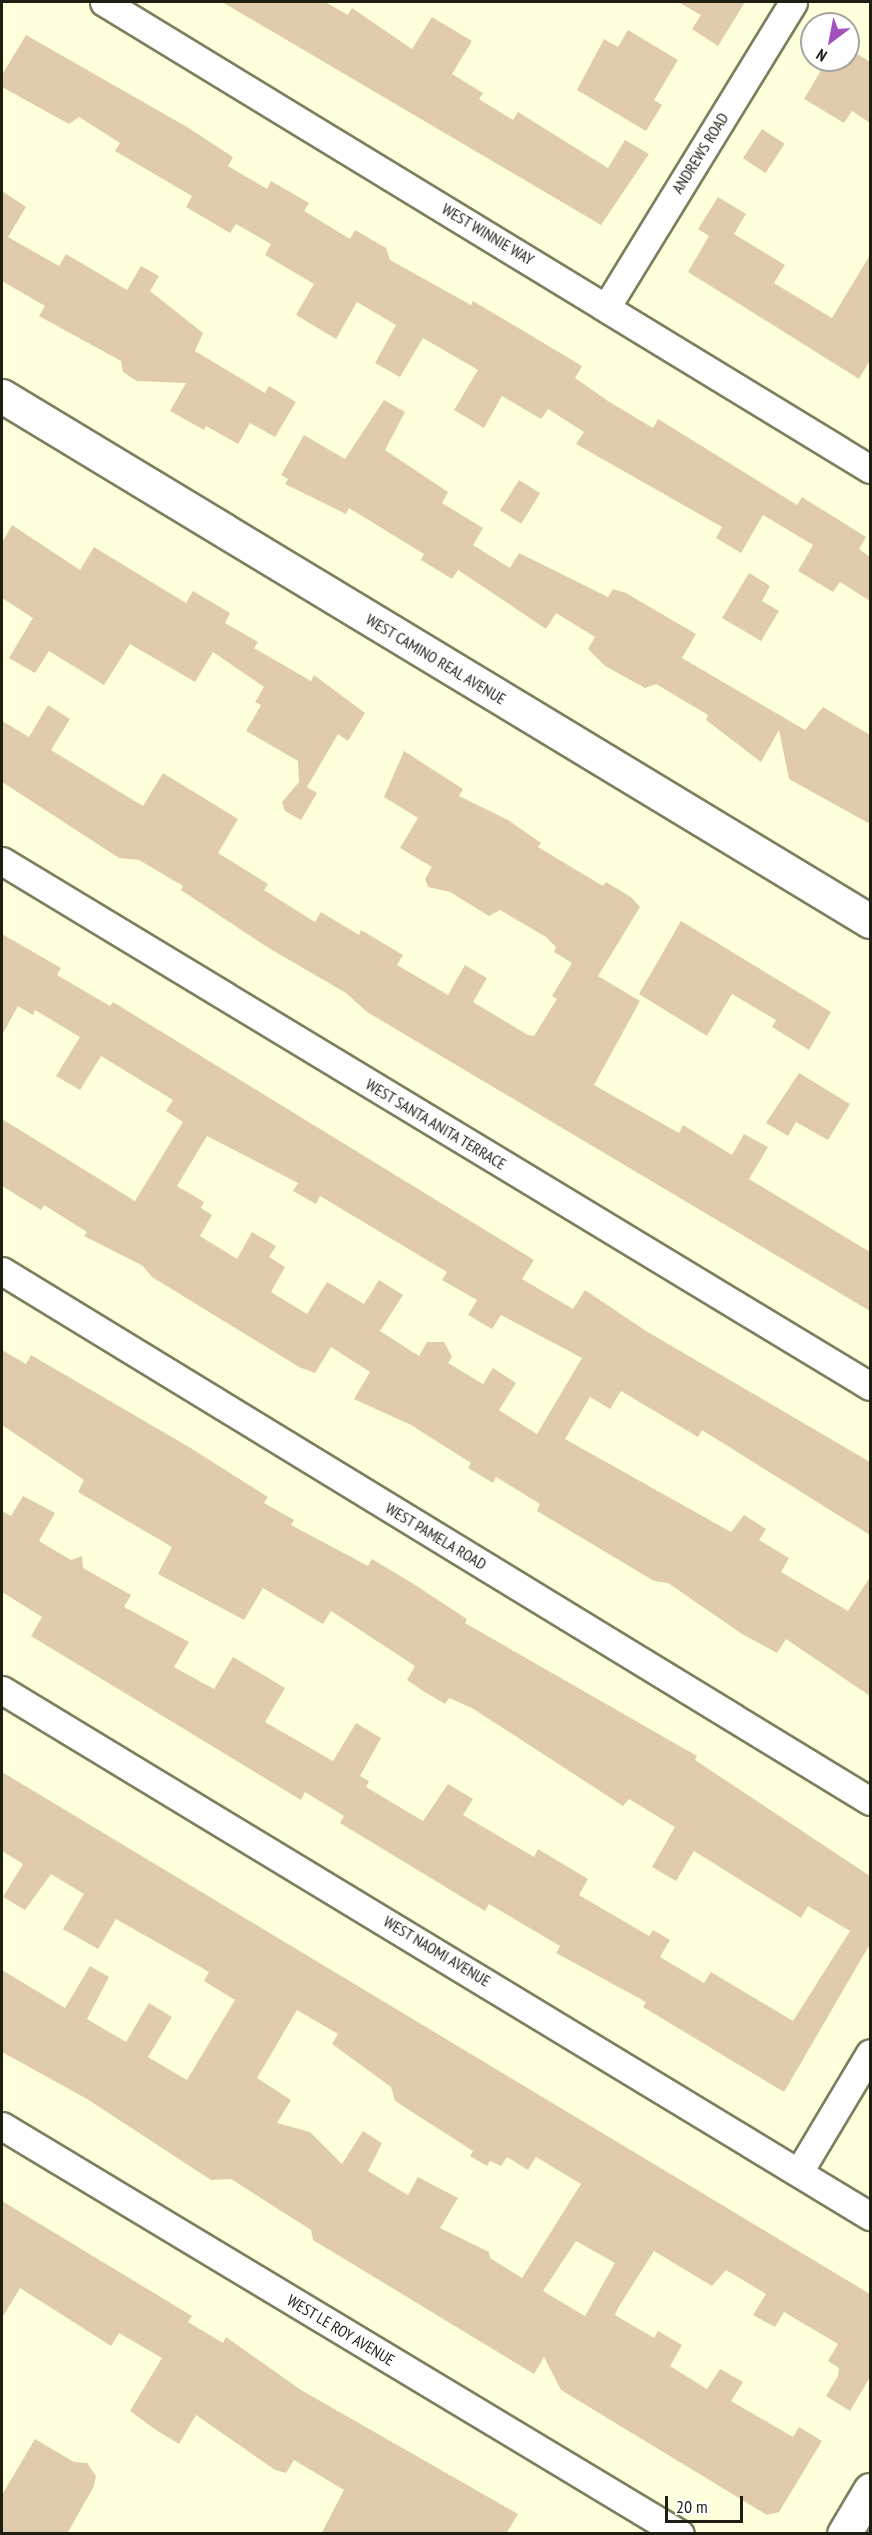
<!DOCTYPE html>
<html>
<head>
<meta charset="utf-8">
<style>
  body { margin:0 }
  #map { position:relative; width:872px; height:2535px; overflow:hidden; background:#feffdb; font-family:"PT Sans Narrow",sans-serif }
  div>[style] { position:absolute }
  .building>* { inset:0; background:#e0ccad; transform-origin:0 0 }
  .roads { filter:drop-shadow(2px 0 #7e7f5f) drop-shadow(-2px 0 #7e7f5f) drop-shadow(0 2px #7e7f5f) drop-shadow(0 -2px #7e7f5f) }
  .minor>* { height:27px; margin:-13.5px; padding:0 13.5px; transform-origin:13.5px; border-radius:13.5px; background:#fff }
  .tertiary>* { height:33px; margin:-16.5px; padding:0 16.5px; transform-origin:16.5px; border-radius:16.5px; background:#fff }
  span { translate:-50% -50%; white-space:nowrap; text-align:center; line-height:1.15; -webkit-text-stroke:4.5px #fff; paint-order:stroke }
  .street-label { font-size:16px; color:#1e1f12 }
  .frame { position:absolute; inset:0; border:3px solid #1e1f12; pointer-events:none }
  .north { position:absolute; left:800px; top:12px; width:60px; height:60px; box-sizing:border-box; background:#fff; border:2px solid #a5a5a0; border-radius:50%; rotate:212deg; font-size:16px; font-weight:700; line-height:24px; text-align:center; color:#1e1f12 }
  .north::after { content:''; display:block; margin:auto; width:21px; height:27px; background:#a350bf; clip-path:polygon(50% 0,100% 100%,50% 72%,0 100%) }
  .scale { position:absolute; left:665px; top:2496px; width:78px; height:27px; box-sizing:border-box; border:3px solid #1e1f12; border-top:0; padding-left:8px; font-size:18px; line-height:21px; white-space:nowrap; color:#1e1f12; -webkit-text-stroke:4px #fff; paint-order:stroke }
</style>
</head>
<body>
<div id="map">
  <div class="building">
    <div style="clip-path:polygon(222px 2px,325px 2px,348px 15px,352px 8px,412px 49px,432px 17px,472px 41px,452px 74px,483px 93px,479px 99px,513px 120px,518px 112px,608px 168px,625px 140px,649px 154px,601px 225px)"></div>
    <div style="clip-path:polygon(678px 2px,745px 2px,718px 46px,692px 29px,701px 15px)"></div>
    <div style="clip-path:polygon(628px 30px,678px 60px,654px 100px,662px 105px,646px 131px,577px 90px,604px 39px,618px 47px)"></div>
    <div style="clip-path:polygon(26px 35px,187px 127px,233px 157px,228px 166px,267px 189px,271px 181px,309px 203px,304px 211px,350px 239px,355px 230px,386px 248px,390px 260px,471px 305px,473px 301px,582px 366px,575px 378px,608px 401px,653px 428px,658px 419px,797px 505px,802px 497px,866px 537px,859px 549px,870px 557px,870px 601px,840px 582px,833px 592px,798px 571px,813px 545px,763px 515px,741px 553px,716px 538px,722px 527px,576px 444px,584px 432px,548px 409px,541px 419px,502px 396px,484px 428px,454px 410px,478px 370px,423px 338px,400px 377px,375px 363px,396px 325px,357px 302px,336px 339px,296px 315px,314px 284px,265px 255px,271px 244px,236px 224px,230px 233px,186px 207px,192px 196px,115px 151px,120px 143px,79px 117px,69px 124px,2px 87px,2px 75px)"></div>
    <div style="clip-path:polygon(848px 48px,870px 62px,870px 123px,852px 111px,844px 123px,804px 99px,827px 60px,848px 60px)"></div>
    <div style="left:762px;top:129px;width:27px;height:35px;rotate:33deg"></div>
    <div style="clip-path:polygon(2px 191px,26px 207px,8px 237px,59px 266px,66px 254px,127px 290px,141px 266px,159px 276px,150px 291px,203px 333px,195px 351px,265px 393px,269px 386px,296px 402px,275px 437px,250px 423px,238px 444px,206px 426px,204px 430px,170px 411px,186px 383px,137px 381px,123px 372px,121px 361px,39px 316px,45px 306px,2px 281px)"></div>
    <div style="clip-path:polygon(718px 197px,746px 214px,734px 234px,785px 265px,774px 283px,832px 318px,870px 255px,870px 360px,859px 379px,688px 272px,709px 236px,698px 229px)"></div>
    <div style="clip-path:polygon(384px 400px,405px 412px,385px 450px,448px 492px,442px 503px,483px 528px,473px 545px,510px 568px,519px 553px,608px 597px,613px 589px,626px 593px,696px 634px,682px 658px,805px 730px,823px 707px,870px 735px,870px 824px,789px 779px,779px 730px,761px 762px,706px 720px,708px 715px,656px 684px,645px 688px,605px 666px,588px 649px,595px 637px,556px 613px,546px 629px,458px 570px,452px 579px,421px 560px,424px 554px,349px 508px,346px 514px,285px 484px,288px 479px,281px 475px,304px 435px,345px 459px)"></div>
    <div style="left:519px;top:480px;width:25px;height:36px;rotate:32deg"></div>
    <div style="clip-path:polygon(12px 525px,80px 570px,94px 547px,186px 603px,193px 591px,230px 613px,225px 623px,258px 642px,254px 648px,311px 681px,314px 675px,365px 713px,348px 741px,338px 734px,307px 787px,317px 793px,301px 820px,285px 811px,282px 802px,299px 782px,298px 761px,246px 731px,261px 705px,255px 702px,264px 687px,213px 652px,195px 682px,130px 644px,104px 685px,49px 651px,35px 673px,9px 658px,33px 618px,2px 598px,2px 543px)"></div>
    <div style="clip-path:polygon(749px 573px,770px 586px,762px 601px,779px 611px,761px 641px,722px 618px)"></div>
    <div style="clip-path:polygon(48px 705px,70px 719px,51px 750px,143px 806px,163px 773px,238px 819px,218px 853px,268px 884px,264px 890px,315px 922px,321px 912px,359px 935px,361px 930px,403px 955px,397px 965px,448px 995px,465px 965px,487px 978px,473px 1002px,528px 1035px,534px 1036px,557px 999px,552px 996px,572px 963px,554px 952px,556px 947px,546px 937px,500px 910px,489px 916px,450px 892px,428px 887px,425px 879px,432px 867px,400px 848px,418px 818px,384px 797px,404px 751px,463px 789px,459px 796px,508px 820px,541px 843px,538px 847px,603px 886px,606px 882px,631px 897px,640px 907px,598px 976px,640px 1001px,594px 1085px,679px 1133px,683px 1125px,732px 1155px,744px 1134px,768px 1147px,749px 1179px,870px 1252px,870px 1311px,367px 1012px,346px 993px,267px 947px,181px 890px,183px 886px,139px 860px,119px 858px,2px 782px,2px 721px,29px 737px)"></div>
    <div style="clip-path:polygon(681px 921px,831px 1012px,809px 1050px,772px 1027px,776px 1020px,732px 994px,707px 1036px,639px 994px)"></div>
    <div style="clip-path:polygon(evenodd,2px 934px,61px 968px,57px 975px,110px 1006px,113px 1002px,534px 1260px,522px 1279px,573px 1309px,585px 1290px,646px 1331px,870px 1462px,870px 1535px,702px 1430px,698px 1437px,621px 1391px,610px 1409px,590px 1397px,565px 1439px,731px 1532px,744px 1515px,766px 1529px,759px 1540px,789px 1558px,781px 1572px,848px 1611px,870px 1577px,870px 1696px,786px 1639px,777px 1653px,742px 1634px,668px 1583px,654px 1581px,537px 1511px,540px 1504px,496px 1477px,493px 1483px,468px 1468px,471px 1463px,411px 1425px,354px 1399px,370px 1372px,331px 1347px,315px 1373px,299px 1367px,152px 1277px,143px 1266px,84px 1236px,87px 1232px,44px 1205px,41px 1210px,2px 1186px,2px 1119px,135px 1201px,183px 1122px,166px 1111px,173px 1100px,101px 1056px,80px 1090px,56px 1076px,80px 1037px,35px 1010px,33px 1015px,18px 1006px,2px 1035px,2px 934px,207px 1136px,298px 1183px,293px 1191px,316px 1204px,320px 1196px,447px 1272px,442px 1280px,477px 1300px,468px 1315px,492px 1329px,501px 1315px,582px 1358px,537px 1434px,499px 1410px,516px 1383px,493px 1368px,483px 1384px,448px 1363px,452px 1357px,444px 1342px,427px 1342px,419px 1356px,380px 1331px,403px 1295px,379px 1280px,364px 1304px,327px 1282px,307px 1314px,271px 1292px,285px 1267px,269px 1257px,276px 1246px,252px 1232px,237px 1259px,200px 1236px,212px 1215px,201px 1208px,204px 1202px,177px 1186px,207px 1136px)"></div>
    <div style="clip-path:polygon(799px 1073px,850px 1104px,828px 1140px,796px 1122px,788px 1136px,766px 1123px)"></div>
    <div style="clip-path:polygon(2px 1350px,26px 1364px,31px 1355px,189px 1447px,268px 1497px,264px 1503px,294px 1520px,291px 1525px,368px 1566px,372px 1559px,412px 1583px,467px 1619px,465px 1623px,697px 1756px,695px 1760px,870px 1876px,870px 1944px,784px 2092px,643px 2007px,646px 2002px,556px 1953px,560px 1946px,489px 1904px,485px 1911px,340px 1823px,344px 1816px,305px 1792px,301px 1800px,31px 1636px,42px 1617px,2px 1592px,2px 1511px,11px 1516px,23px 1496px,55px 1513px,39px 1541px,71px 1560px,82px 1556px,83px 1568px,131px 1595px,124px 1607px,189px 1642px,174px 1667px,214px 1689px,233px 1657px,285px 1688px,265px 1722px,333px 1761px,356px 1723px,381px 1738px,360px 1776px,369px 1781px,366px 1787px,423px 1821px,448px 1784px,473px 1799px,463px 1815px,534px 1857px,538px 1849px,588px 1879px,579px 1895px,649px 1936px,653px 1930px,670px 1940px,660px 1957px,704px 1983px,711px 1972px,793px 2021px,850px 1931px,808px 1906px,801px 1918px,694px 1851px,676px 1881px,652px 1867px,675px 1827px,629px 1799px,623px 1806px,472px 1708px,449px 1698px,445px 1704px,423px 1691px,407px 1680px,415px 1666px,331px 1611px,323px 1624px,263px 1588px,244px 1620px,158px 1574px,172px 1547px,78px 1492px,84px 1480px,2px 1425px)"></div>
    <div style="clip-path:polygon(evenodd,2px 1772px,870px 2294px,870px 2377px,850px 2411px,826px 2396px,838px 2376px,839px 2368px,828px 2361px,838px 2344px,784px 2312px,775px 2327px,753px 2315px,766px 2294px,726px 2270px,712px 2286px,654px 2251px,618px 2308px,615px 2315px,654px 2338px,658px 2331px,682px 2345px,670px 2366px,707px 2389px,720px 2369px,743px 2382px,731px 2401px,793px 2437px,799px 2427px,822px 2441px,779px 2512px,767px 2515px,561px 2390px,544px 2357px,534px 2374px,313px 2240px,311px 2230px,231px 2179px,211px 2180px,87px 2099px,2px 2052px,2px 1970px,65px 2008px,90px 1966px,109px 1977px,87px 2019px,126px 2042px,149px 2003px,172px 2017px,148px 2057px,187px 2080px,235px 2000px,204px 1981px,209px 1972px,116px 1919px,98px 1949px,63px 1929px,84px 1894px,51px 1874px,25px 1910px,3px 1897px,23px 1864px,2px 1851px,2px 1772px,297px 2010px,338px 2034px,332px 2044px,391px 2087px,395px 2101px,473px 2151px,470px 2156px,487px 2166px,490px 2161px,501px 2166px,507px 2157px,528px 2170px,536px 2157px,581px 2184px,522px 2278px,490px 2258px,489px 2252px,440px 2228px,458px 2198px,418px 2177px,408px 2195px,368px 2171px,382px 2143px,363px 2131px,342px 2164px,310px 2132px,277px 2123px,291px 2100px,257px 2078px,297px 2010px,2px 1772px,576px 2241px,615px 2263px,585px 2316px,543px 2291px,576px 2241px)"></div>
    <div style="clip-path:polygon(2px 2201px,192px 2316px,188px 2322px,223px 2343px,226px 2337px,301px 2390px,518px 2514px,506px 2534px,321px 2534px,344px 2490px,294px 2460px,286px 2473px,275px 2470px,196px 2415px,179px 2444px,156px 2430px,130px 2411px,162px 2358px,119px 2333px,111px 2346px,20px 2288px,2px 2318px)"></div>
    <div style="clip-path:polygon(35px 2439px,74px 2462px,87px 2463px,96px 2476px,94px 2486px,67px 2534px,2px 2534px,2px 2495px)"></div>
  </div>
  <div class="roads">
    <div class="minor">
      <div style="left:104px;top:2px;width:897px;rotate:31.37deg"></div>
      <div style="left:607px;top:306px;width:356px;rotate:-58.5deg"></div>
      <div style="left:2px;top:861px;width:1014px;rotate:31.17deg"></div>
      <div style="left:2px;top:1271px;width:1017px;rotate:31.41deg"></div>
      <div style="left:2px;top:1690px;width:1015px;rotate:31.22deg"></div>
      <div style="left:2px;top:2126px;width:791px;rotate:31.04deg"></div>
      <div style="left:800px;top:2170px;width:136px;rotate:-59.1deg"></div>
    </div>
    <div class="tertiary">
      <div style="left:2px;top:396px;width:1014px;rotate:31.17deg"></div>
      <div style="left:844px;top:2534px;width:51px;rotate:-59.4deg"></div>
    </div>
  </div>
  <div class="street-label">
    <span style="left:700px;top:153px;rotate:-58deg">ANDREWS ROAD</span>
    <span style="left:488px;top:234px;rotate:31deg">WEST WINNIE WAY</span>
    <span style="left:436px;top:659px;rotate:31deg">WEST CAMINO REAL AVENUE</span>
    <span style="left:436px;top:1124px;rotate:31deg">WEST SANTA ANITA TERRACE</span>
    <span style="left:436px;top:1536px;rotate:31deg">WEST PAMELA ROAD</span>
    <span style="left:437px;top:1951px;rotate:31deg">WEST NAOMI AVENUE</span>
    <span style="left:341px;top:2330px;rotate:31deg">WEST LE ROY AVENUE</span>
  </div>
  <div class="frame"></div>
  <div class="north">N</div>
  <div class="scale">20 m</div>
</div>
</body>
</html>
